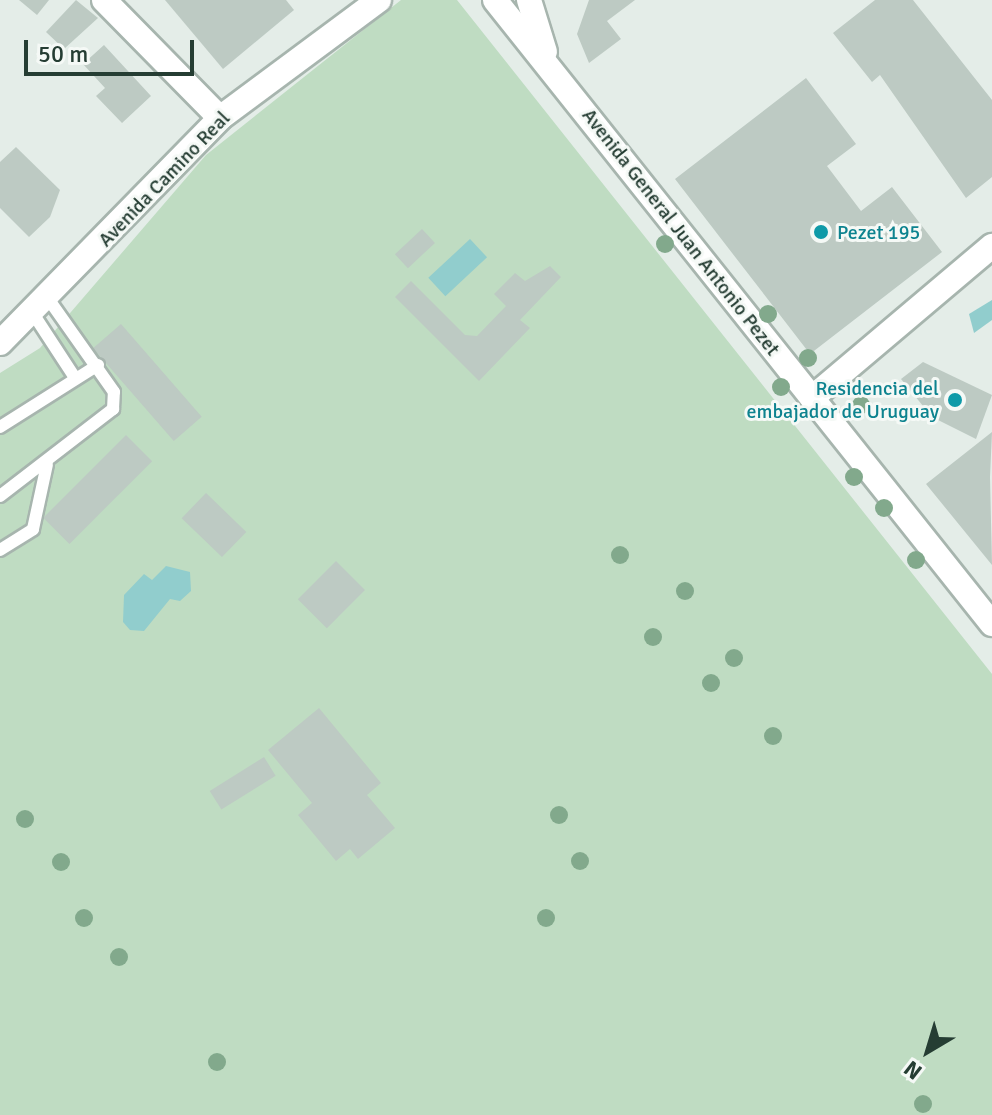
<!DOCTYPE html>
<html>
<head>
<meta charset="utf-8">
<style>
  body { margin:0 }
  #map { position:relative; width:992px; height:1115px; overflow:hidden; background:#e4ede8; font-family:Signika,sans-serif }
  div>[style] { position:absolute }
  .green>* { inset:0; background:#bfdcc2 }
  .water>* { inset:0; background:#91cdcd; transform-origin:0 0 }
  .building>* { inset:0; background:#bdcac3; transform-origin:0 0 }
  .roads { filter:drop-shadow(2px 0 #a7b5ae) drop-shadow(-2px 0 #a7b5ae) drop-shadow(0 2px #a7b5ae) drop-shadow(0 -2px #a7b5ae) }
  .lane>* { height:12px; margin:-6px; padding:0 6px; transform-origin:6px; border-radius:6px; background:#fff }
  .street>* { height:24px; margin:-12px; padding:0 12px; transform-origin:12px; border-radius:12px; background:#fff }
  .secondary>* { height:24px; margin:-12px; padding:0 12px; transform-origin:12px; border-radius:12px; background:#fff }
  .trees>* { width:18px; height:18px; margin:-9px; border-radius:50%; background:#82a98c }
  .dots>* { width:22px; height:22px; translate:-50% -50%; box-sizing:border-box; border:4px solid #f5f9f6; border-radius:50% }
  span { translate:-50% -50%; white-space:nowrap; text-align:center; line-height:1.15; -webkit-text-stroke:6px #f5f9f6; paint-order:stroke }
  .street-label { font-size:20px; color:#253d33 }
  .culture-label { font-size:20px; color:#0d838f }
  .left { translate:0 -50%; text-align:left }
  .right { translate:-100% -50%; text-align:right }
  .north { position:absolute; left:888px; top:1011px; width:80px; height:80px; -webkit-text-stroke:6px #f5f9f6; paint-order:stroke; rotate:218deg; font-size:22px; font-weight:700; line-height:32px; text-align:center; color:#253d33 }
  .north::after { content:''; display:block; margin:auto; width:28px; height:36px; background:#253d33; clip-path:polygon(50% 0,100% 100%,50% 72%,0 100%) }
  .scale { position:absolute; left:24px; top:40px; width:170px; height:36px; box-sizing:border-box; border:4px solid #253d33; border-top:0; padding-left:10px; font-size:24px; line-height:28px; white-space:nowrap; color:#253d33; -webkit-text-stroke:6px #f5f9f6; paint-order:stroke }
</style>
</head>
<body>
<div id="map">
  <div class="green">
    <div style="clip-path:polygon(401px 0,457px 0,992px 674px,992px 1115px,0 1115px,0 373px,40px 348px,206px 155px)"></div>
  </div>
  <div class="water">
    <div style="left:470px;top:239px;width:25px;height:57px;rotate:47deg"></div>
    <div style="clip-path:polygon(992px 300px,992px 320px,974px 333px,969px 314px)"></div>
    <div style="clip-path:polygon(166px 566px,190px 572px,191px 591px,180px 601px,170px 599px,144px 631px,130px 630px,123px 622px,124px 595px,144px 574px,152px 580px)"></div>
  </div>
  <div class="building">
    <div style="clip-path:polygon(19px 0,49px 0,37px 15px)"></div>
    <div style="clip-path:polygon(76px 0,98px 18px,64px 49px,46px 32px)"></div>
    <div style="clip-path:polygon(165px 0,286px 0,294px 10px,223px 69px)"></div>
    <div style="clip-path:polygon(589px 0,635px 0,607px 21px,621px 39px,589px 63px,577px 34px)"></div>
    <div style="clip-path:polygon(875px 0,913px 0,992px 100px,992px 177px,966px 198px,880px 75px,872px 82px,833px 33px)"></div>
    <div style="clip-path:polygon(104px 45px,151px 96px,122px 123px,96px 96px,105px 88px,83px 64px)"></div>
    <div style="clip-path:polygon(806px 78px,856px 144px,827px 166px,861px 211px,892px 187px,942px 252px,810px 354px,675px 179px)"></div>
    <div style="clip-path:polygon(16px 147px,60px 190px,50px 217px,29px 237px,0 208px,0 162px)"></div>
    <div style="left:422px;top:229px;width:19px;height:37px;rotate:47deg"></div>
    <div style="clip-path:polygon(550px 266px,561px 277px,520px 320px,530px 328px,479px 381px,395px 297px,411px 281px,465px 335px,477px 336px,506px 306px,494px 294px,515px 273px,525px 281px)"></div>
    <div style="left:121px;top:324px;width:123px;height:37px;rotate:49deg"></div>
    <div style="clip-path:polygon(923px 362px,992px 395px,976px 439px,932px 417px,901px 379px)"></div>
    <div style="clip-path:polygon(992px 432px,990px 477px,992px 565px,926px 484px)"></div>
    <div style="left:126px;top:435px;width:37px;height:117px;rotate:45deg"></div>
    <div style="left:206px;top:493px;width:56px;height:35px;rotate:44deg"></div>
    <div style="left:336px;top:561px;width:41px;height:54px;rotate:45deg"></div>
    <div style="clip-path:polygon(319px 708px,381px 783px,367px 795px,395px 828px,358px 859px,350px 849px,336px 861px,298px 815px,312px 803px,268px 750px)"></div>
    <div style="left:264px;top:757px;width:22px;height:64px;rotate:58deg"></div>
  </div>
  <div class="roads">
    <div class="lane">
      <div style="left:34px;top:315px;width:75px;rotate:56.9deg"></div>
      <div style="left:0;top:427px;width:116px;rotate:-32.3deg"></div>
      <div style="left:0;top:496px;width:143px;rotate:-37.6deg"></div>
      <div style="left:113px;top:409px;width:17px;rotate:-87deg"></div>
      <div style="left:114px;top:392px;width:113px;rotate:-125.2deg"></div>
      <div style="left:0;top:550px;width:39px;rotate:-32deg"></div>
      <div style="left:33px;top:529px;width:66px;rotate:-77.8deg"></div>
    </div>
    <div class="street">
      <div style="left:104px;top:0;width:165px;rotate:45.5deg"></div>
      <div style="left:495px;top:0;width:798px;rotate:51.46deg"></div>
      <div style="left:529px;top:0;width:54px;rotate:72.9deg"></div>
      <div style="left:812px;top:398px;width:236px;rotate:-40.2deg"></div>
    </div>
    <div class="secondary">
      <div style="left:0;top:343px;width:315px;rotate:-45.6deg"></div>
      <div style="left:220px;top:118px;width:198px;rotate:-36.6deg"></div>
    </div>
  </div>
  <div class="trees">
    <div style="left:665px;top:244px"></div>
    <div style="left:768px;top:314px"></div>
    <div style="left:808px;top:358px"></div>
    <div style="left:781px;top:387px"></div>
    <div style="left:861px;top:405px"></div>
    <div style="left:854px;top:477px"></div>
    <div style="left:884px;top:508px"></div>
    <div style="left:620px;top:555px"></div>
    <div style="left:916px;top:560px"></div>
    <div style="left:685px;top:591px"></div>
    <div style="left:653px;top:637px"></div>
    <div style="left:734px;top:658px"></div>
    <div style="left:711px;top:683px"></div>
    <div style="left:773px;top:736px"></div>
    <div style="left:559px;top:815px"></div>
    <div style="left:25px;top:819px"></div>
    <div style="left:580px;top:861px"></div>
    <div style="left:61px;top:862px"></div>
    <div style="left:84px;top:918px"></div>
    <div style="left:546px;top:918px"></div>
    <div style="left:119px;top:957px"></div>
    <div style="left:217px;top:1062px"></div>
    <div style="left:923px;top:1104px"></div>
  </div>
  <div class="dots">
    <div style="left:821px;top:232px;background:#0f9aa8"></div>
    <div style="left:955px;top:400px;background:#0f9aa8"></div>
  </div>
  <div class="street-label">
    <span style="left:164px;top:179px;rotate:-46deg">Avenida Camino Real</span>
    <span style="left:681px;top:232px;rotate:52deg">Avenida General Juan Antonio Pezet</span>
  </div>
  <div class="culture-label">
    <span class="left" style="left:837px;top:232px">Pezet 195</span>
    <span class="right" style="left:939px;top:400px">Residencia del<br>embajador de Uruguay</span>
  </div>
  <div class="north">N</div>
  <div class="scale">50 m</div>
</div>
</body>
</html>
